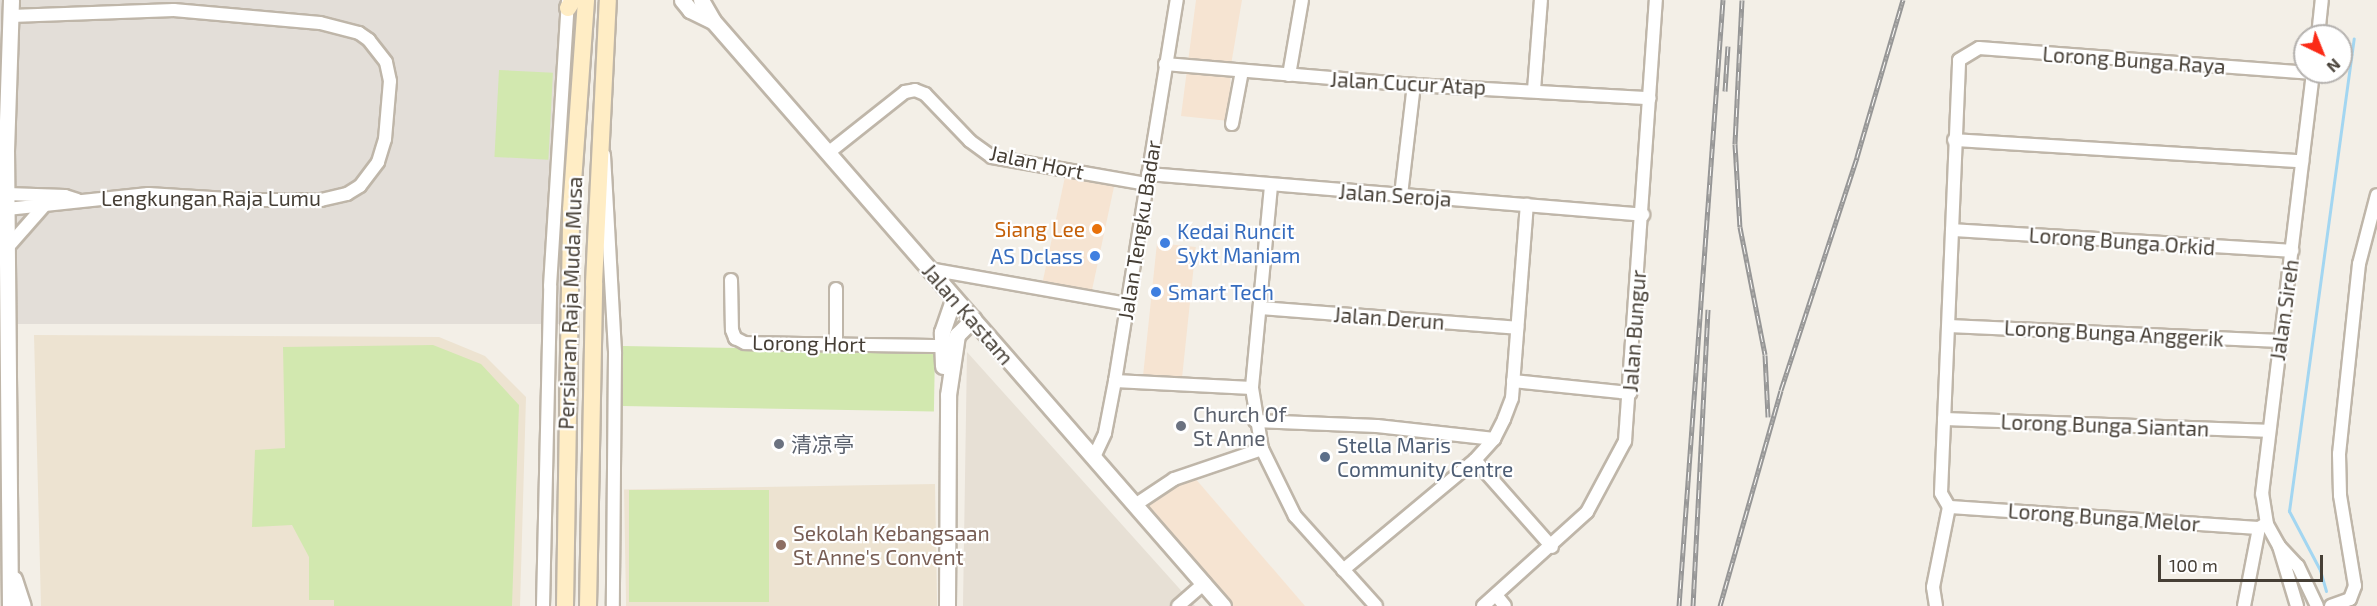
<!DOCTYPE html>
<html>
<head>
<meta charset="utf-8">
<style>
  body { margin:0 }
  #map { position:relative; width:2377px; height:606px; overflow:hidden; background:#f3efe7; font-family:"Exo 2","Noto Sans SC",sans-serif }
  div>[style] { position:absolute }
  .residential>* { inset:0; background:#e7e0d5; transform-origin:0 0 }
  .commercial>* { inset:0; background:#f6e4d2; transform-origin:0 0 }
  .industrial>* { inset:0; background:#e3ded8; transform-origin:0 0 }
  .education>* { inset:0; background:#ede3d1; transform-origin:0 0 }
  .green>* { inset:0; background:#d2e8af; transform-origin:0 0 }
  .stream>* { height:3px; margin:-1.5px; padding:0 1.5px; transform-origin:1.5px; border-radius:1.5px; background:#a3d6f1 }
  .roads { filter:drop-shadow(2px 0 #bfb6a9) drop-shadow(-2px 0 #bfb6a9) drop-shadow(0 2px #bfb6a9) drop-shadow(0 -2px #bfb6a9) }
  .minor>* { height:12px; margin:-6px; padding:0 6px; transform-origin:6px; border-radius:6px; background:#fff }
  .tertiary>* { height:15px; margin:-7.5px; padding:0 7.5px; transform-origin:7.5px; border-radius:7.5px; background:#fff }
  .secondary>* { height:16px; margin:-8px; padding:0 8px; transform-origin:8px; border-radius:8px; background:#ffedc5 }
  .rail>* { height:5px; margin-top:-2.5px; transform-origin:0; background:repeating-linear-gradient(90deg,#fff 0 9px,#969696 0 18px); box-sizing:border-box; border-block:2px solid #969696 }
  .dots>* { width:16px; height:16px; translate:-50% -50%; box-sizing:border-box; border:3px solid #fff; border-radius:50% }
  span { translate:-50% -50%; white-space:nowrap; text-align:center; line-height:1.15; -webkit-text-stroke:4.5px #fff; paint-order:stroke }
  .street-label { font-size:21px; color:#463f36 }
  .food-label { font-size:21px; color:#c56008 }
  .right { translate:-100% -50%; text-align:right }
  .shop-label { font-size:21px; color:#366cbe }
  .left { translate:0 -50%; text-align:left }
  .worship-label { font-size:21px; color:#5b616d }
  .service-label { font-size:21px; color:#4e5e75 }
  .education-label { font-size:21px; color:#785e54 }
  .north { position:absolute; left:2293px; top:24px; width:60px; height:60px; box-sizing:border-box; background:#fff; border:2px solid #b5b2af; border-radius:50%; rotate:137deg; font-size:16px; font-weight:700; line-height:24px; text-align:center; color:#463f36 }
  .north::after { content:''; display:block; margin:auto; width:21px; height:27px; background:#fb2a16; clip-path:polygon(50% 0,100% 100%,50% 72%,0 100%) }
  .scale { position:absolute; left:2158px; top:555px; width:165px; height:27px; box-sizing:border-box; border:3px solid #463f36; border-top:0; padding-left:8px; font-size:18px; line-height:21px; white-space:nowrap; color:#463f36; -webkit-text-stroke:4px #fff; paint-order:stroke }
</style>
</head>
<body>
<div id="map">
  <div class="residential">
    <div style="left:0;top:343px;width:18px;height:263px"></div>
    <div style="clip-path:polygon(967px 352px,1195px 606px,963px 606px)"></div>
  </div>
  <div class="commercial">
    <div style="clip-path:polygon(1196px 0,1242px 0,1231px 65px,1229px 121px,1181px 116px)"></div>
    <div style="left:1066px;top:172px;width:50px;height:116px;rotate:12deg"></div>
    <div style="left:1157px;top:243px;width:39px;height:136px;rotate:6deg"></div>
    <div style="clip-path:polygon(1194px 477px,1305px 606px,1233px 606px,1144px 504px)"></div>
  </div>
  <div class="industrial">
    <div style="left:0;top:0;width:562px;height:324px"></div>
  </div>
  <div class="education">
    <div style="clip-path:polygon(34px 335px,439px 337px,485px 356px,526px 397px,520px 606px,41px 606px)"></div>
    <div style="left:935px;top:484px;width:122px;height:311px;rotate:89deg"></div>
  </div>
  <div class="green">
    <div style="left:499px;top:70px;width:54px;height:87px;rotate:3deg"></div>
    <div style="clip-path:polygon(433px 345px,481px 364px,519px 405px,512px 606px,334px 606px,334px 600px,309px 600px,309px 557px,292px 525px,252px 527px,255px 450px,285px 448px,283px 347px)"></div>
    <div style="left:623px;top:346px;width:312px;height:60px;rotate:1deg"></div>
    <div style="left:629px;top:490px;width:140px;height:112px"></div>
  </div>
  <div class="stream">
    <div style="left:2326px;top:591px;width:22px;rotate:-106deg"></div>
    <div style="left:2320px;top:570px;width:67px;rotate:-117.7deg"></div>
    <div style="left:2289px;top:511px;width:477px;rotate:-82.2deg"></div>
  </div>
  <div class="roads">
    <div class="minor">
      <div style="left:2318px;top:36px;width:36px;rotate:-84deg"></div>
      <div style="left:1165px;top:64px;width:250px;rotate:4.8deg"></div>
      <div style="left:1414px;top:85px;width:236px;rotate:3.2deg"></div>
      <div style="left:1289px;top:75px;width:76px;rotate:-80.2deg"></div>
      <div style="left:1534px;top:90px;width:90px;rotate:-85.6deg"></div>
      <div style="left:1232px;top:124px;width:54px;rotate:-79.3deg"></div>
      <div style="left:1954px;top:140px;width:349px;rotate:3.5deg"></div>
      <div style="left:828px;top:153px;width:98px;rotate:-38.4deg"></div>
      <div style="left:905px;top:92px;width:10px;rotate:-11deg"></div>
      <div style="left:915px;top:90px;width:11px;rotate:22deg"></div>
      <div style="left:925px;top:94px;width:65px;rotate:46.2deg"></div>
      <div style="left:970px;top:141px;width:27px;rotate:36deg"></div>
      <div style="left:992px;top:157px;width:156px;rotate:9.9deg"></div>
      <div style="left:604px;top:155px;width:199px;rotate:86.8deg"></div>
      <div style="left:615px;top:354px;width:252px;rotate:90.5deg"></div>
      <div style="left:1148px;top:174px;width:497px;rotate:4.7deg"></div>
      <div style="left:1271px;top:186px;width:203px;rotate:95.4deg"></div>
      <div style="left:1252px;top:388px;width:62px;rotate:80.7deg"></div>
      <div style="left:1262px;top:449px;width:75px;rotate:63.8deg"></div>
      <div style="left:1295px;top:516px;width:121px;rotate:48deg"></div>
      <div style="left:7px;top:194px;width:58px;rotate:2deg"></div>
      <div style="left:65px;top:196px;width:13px;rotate:18deg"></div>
      <div style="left:1401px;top:195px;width:111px;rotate:-83.3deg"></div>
      <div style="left:7px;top:209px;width:142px;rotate:-6.1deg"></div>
      <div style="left:148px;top:194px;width:96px;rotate:3.6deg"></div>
      <div style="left:244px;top:200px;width:77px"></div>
      <div style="left:321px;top:200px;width:27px;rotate:-13deg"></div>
      <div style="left:347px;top:194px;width:15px;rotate:-32deg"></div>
      <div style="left:360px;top:186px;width:30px;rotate:-53deg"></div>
      <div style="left:378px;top:162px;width:24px;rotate:-73deg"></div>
      <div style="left:385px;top:139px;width:58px;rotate:-85.1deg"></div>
      <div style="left:390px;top:81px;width:19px;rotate:-102deg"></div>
      <div style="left:386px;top:62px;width:28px;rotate:-128deg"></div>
      <div style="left:369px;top:40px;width:12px;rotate:-145deg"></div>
      <div style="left:359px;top:33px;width:40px;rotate:-165.6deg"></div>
      <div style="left:320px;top:23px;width:147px;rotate:-174.9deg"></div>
      <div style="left:174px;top:10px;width:163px;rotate:177.9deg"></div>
      <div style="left:1952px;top:230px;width:341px;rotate:3.5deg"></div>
      <div style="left:7px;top:248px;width:55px;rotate:-48.7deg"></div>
      <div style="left:929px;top:269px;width:202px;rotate:10deg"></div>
      <div style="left:731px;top:280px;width:50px;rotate:88.9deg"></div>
      <div style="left:732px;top:330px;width:9px;rotate:69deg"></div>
      <div style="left:735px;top:338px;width:11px;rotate:27deg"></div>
      <div style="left:745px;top:343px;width:198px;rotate:0.9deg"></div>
      <div style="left:1260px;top:308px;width:258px;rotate:4.4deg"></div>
      <div style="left:1949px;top:326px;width:331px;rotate:2.6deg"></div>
      <div style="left:836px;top:344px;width:55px;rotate:-90deg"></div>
      <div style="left:1115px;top:381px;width:137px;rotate:2.9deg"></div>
      <div style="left:1513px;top:381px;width:118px;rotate:5.9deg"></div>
      <div style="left:1944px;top:419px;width:323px;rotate:2.1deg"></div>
      <div style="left:1255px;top:421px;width:122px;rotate:2.3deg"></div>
      <div style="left:1377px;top:426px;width:118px;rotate:6.3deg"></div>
      <div style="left:1094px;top:457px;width:26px;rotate:-65deg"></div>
      <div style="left:1105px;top:433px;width:53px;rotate:-79.1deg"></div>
      <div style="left:1115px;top:381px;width:386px;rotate:-80.8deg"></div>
      <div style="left:1475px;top:460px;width:116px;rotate:48.5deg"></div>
      <div style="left:1135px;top:505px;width:47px;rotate:-33.7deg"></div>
      <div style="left:1174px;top:479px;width:93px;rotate:-18.8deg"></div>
      <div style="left:1949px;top:507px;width:311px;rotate:3.9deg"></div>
      <div style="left:2280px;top:547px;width:26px;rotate:47deg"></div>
      <div style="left:2298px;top:566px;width:44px;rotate:64.6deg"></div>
      <div style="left:1343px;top:570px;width:172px;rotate:-39.8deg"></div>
      <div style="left:1475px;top:460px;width:28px;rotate:-48deg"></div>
      <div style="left:1494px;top:439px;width:22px;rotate:-63deg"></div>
      <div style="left:1504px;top:419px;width:22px;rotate:-69deg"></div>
      <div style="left:1512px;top:398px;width:194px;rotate:-85.6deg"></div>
      <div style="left:1496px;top:595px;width:14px;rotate:51deg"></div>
      <div style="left:543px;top:606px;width:320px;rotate:-88.7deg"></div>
      <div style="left:550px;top:286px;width:285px;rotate:-86.4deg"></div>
      <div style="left:1178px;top:606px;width:35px;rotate:-41deg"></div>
      <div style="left:1483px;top:606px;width:140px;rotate:-42.1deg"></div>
      <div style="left:1587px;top:512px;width:81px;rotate:-61.8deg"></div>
      <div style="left:1625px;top:441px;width:442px;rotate:-86deg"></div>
      <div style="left:1936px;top:606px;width:19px;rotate:-99deg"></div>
      <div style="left:1933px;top:587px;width:82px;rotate:-78.7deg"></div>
      <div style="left:1949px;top:507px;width:16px;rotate:-120deg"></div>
      <div style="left:1941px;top:493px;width:433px;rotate:-87.6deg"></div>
      <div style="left:1959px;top:60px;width:23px;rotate:-31deg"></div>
      <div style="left:1979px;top:48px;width:335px;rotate:4.3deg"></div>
      <div style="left:2244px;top:606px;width:79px;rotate:-79.1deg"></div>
      <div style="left:2259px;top:528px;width:6px;rotate:-31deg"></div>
      <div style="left:2297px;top:606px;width:63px;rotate:-106.7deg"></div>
      <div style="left:2279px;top:546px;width:25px;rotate:-119deg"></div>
      <div style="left:2267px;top:524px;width:30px;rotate:-99deg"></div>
      <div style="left:2262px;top:494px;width:425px;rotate:-83.1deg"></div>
      <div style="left:2331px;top:606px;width:20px;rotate:-20deg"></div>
      <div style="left:2350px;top:599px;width:14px;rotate:-69deg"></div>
      <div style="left:2355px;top:586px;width:92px;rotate:-99.4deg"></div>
      <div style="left:2340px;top:495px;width:41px;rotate:-91.4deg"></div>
      <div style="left:2339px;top:454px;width:191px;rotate:-84deg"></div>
      <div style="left:2359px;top:264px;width:71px;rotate:-75.4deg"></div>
    </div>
    <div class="tertiary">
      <div style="left:682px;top:0;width:13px;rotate:51deg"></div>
      <div style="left:690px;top:10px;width:25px;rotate:26deg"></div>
      <div style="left:701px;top:0;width:24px;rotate:60deg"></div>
      <div style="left:713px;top:21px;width:776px;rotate:48.92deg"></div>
      <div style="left:943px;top:366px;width:34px;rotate:-92deg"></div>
      <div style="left:942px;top:332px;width:36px;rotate:-71deg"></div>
      <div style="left:14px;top:579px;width:28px;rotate:72deg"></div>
      <div style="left:10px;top:606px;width:455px;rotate:-90.5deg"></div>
      <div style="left:6px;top:151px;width:151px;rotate:-88.1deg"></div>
      <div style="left:947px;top:606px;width:211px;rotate:-89.7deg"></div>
      <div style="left:948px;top:395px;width:61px;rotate:-81.5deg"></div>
      <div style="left:957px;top:335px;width:23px;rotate:-45deg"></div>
    </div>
    <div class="secondary">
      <div style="left:568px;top:8px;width:9px;rotate:-58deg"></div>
      <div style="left:565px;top:606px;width:396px;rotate:-89.1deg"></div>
      <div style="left:571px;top:210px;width:211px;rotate:-85.9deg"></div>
      <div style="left:588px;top:606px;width:323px;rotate:-88.9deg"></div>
      <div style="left:594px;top:283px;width:283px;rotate:-87.2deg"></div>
    </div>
  </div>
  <div class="rail">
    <div style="left:1742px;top:0;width:144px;rotate:92.8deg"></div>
    <div style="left:1735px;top:144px;width:83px;rotate:86.6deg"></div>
    <div style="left:1740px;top:227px;width:130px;rotate:78.9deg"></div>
    <div style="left:1765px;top:355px;width:62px;rotate:87.2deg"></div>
    <div style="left:1725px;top:91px;width:45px;rotate:-86.2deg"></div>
    <div style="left:1679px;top:606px;width:608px;rotate:-85.85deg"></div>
    <div style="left:1693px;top:606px;width:297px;rotate:-87.1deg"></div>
    <div style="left:1720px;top:606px;width:224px;rotate:-74.2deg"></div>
    <div style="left:1781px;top:390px;width:245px;rotate:-71.9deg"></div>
    <div style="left:1857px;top:157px;width:164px;rotate:-73.7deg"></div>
  </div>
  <div class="dots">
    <div style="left:1097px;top:229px;background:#e8710a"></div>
    <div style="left:1165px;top:243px;background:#3f7fe0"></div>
    <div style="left:1095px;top:256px;background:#3f7fe0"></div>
    <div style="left:1156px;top:292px;background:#3f7fe0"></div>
    <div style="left:1181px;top:426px;background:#6b7280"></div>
    <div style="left:779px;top:444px;background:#6b7280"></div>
    <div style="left:1325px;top:457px;background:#5c6f8a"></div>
    <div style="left:781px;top:545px;background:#8d6e63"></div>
  </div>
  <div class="street-label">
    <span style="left:2134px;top:60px;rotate:4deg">Lorong Bunga Raya</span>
    <span style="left:1408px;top:83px;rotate:3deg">Jalan Cucur Atap</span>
    <span style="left:1037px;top:162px;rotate:12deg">Jalan Hort</span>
    <span style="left:1395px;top:195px;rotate:4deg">Jalan Seroja</span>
    <span style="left:211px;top:198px">Lengkungan Raja Lumu</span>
    <span style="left:1139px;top:230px;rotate:-81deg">Jalan Tengku Badar</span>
    <span style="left:2122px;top:241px;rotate:4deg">Lorong Bunga Orkid</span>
    <span style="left:570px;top:303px;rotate:-88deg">Persiaran Raja Muda Musa</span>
    <span style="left:2284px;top:310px;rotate:-82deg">Jalan Sireh</span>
    <span style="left:968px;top:314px;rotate:49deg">Jalan Kastam</span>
    <span style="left:1389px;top:318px;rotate:4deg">Jalan Derun</span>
    <span style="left:1634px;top:331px;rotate:-86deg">Jalan Bungur</span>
    <span style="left:2114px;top:333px;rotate:3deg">Lorong Bunga Anggerik</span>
    <span style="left:809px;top:343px;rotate:1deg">Lorong Hort</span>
    <span style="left:2105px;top:425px;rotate:2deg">Lorong Bunga Siantan</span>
    <span style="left:2104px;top:517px;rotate:4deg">Lorong Bunga Melor</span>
  </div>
  <div class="food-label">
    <span class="right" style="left:1085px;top:229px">Siang Lee</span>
  </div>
  <div class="shop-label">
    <span class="left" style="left:1177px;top:243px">Kedai Runcit<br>Sykt Maniam</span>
    <span class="right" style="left:1083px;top:256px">AS Dclass</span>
    <span class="left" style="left:1168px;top:292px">Smart Tech</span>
  </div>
  <div class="worship-label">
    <span class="left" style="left:1193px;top:426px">Church Of<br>St Anne</span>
    <span class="left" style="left:791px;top:444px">清凉亭</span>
  </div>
  <div class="service-label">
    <span class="left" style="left:1337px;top:457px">Stella Maris<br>Community Centre</span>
  </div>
  <div class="education-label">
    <span class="left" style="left:793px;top:545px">Sekolah Kebangsaan<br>St Anne's Convent</span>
  </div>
  <div class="north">N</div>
  <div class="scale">100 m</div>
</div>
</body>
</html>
